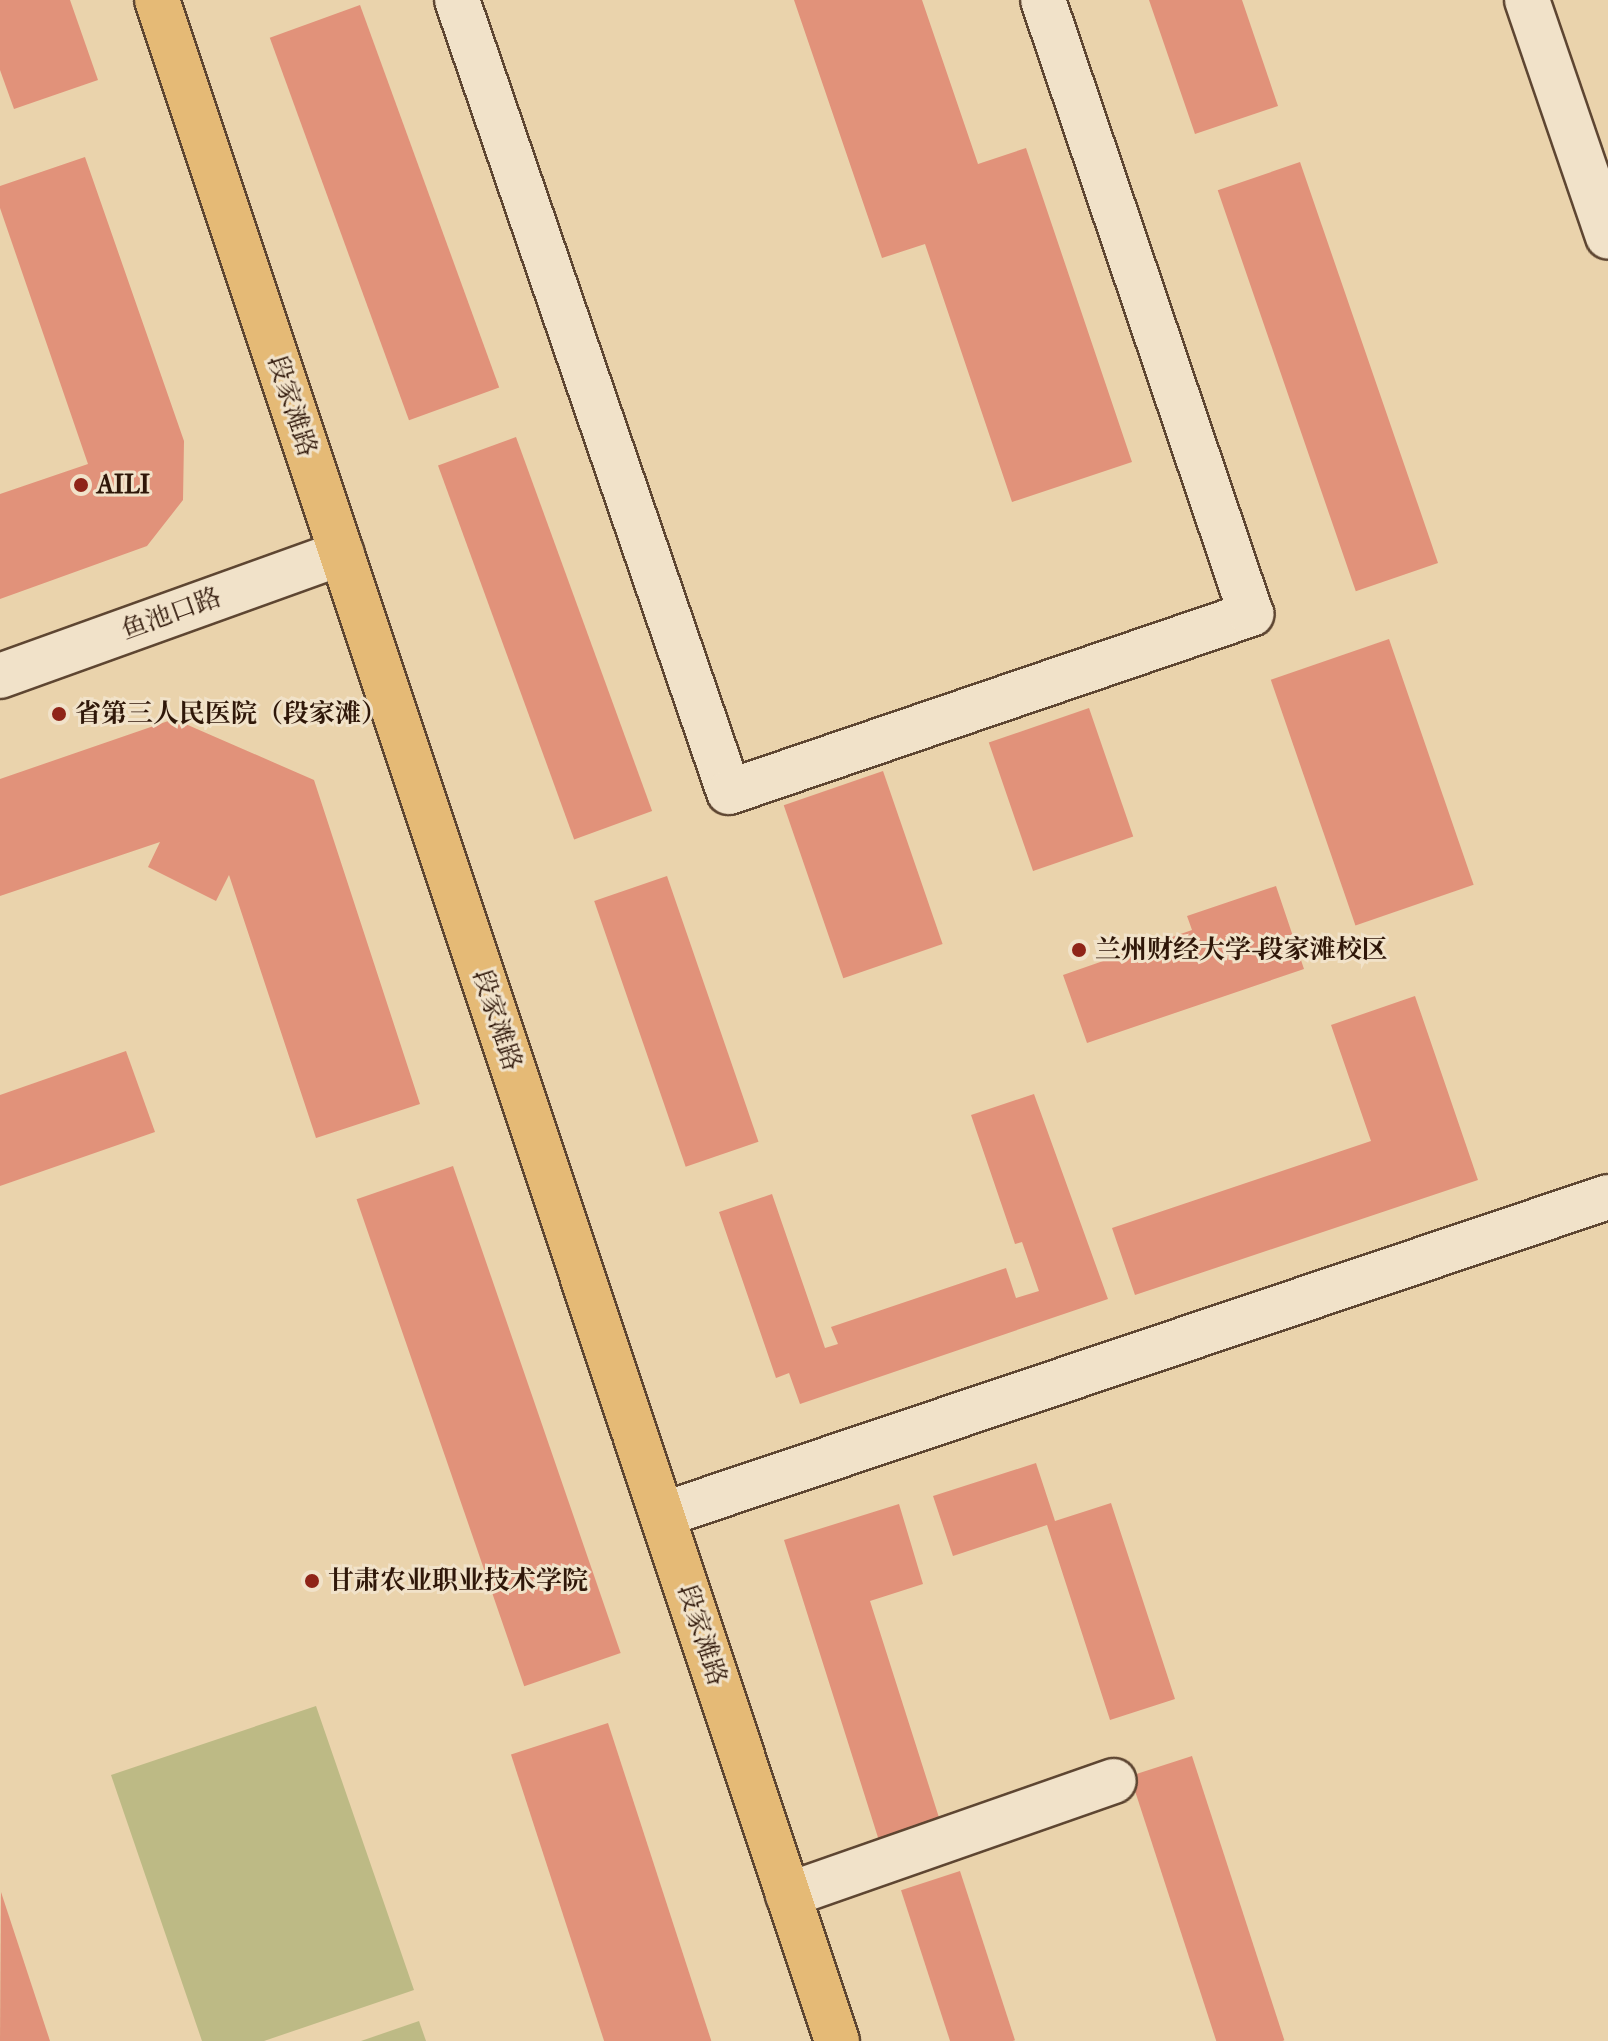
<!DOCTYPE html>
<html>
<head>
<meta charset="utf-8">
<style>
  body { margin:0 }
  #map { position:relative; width:1608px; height:2041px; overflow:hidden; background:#ead3ac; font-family:"IM FELL French Canon","Noto Serif SC",serif }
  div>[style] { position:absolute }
  .green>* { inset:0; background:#bdba85 }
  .building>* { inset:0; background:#e1927a; transform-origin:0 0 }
  .roads { filter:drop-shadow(2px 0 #5e4632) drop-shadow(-2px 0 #5e4632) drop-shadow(0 2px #5e4632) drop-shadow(0 -2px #5e4632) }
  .minor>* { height:44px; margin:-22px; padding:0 22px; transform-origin:22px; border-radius:22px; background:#f1e2c9 }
  .major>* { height:44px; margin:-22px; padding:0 22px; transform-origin:22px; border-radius:22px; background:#e5ba76 }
  .dots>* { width:22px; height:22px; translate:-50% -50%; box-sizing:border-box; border:4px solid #f1e2c9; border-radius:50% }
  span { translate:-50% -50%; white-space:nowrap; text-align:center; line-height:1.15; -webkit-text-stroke:6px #f1e2c9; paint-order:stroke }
  .street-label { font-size:26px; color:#2f1709 }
  .poi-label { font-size:26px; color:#2f1709; font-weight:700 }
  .left { translate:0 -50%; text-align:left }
</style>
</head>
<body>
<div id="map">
  <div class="green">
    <div style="clip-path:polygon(316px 1706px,414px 1990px,264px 2041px,202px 2041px,111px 1775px)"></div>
    <div style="clip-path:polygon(419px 2021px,426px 2041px,361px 2041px)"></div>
  </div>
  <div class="building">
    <div style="clip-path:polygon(0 0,70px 0,98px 80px,14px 109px,0 70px)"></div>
    <div style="clip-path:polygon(794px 0,922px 0,978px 164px,1026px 148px,1132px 462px,1012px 502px,925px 244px,882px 258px)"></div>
    <div style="clip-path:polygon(1149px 0,1242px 0,1278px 106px,1195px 134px)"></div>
    <div style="left:360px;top:5px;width:407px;height:96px;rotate:70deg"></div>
    <div style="clip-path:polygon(85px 157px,184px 441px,183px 500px,147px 546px,0 599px,0 494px,88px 464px,0 208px,0 186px)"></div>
    <div style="left:1300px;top:162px;width:424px;height:87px;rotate:71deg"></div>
    <div style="left:516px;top:437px;width:398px;height:83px;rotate:70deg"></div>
    <div style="left:1389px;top:639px;width:260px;height:125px;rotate:71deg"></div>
    <div style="left:1089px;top:708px;width:136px;height:106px;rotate:71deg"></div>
    <div style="clip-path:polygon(174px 719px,314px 780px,420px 1104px,316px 1138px,229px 875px,216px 901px,148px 867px,160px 842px,0 896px,0 779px)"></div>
    <div style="left:883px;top:771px;width:183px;height:105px;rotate:71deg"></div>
    <div style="left:667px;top:876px;width:281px;height:77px;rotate:71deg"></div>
    <div style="clip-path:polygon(1276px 886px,1304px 969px,1087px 1043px,1063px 975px,1192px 930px,1187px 916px)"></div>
    <div style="clip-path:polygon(1415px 996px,1478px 1180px,1135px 1295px,1112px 1228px,1371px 1141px,1331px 1025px)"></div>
    <div style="clip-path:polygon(126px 1051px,155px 1132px,0 1186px,0 1095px)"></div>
    <div style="clip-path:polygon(1034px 1094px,1108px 1299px,800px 1404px,789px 1373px,776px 1378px,719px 1212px,772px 1194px,825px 1348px,838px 1344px,831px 1327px,1006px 1268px,1016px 1298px,1039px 1291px,1022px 1242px,1015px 1244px,971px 1115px)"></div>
    <div style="left:453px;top:1166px;width:515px;height:102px;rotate:71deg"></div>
    <div style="clip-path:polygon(1036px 1463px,1055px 1521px,1111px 1503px,1175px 1699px,1110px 1720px,1047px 1525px,953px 1556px,933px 1496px)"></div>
    <div style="clip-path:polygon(899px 1504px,923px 1584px,870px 1601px,942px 1827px,881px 1847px,784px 1540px)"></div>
    <div style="left:608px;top:1723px;width:335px;height:102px;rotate:72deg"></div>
    <div style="left:1192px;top:1756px;width:299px;height:65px;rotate:72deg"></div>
    <div style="left:960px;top:1871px;width:178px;height:62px;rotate:72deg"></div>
    <div style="clip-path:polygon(1px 1892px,50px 2041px,0 2041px)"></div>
  </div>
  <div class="roads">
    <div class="minor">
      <div style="left:457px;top:0;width:837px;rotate:71.05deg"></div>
      <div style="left:729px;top:792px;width:552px;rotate:-18.83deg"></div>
      <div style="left:1251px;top:614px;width:648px;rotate:-108.71deg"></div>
      <div style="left:1527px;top:0;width:250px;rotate:71.1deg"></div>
      <div style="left:0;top:676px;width:363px;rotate:-19.8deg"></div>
      <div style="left:662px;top:1515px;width:998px;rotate:-18.58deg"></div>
      <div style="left:788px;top:1895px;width:345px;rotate:-19.3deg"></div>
    </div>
    <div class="major">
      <div style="left:157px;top:0;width:2151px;rotate:71.57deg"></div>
    </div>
  </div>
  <div class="dots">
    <div style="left:81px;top:485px;background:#8f2418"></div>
    <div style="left:59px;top:714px;background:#8f2418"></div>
    <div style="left:1079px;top:950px;background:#8f2418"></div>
    <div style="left:312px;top:1581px;background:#8f2418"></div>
  </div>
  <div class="street-label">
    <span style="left:292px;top:406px;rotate:72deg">段家滩路</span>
    <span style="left:171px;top:614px;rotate:-20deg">鱼池口路</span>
    <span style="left:497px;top:1020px;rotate:72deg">段家滩路</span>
    <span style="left:702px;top:1635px;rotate:72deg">段家滩路</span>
  </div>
  <div class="poi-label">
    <span class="left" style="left:97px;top:485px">AILI</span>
    <span class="left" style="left:75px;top:714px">省第三人民医院（段家滩）</span>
    <span class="left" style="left:1095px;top:950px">兰州财经大学-段家滩校区</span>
    <span class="left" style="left:328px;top:1581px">甘肃农业职业技术学院</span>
  </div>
</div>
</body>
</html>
